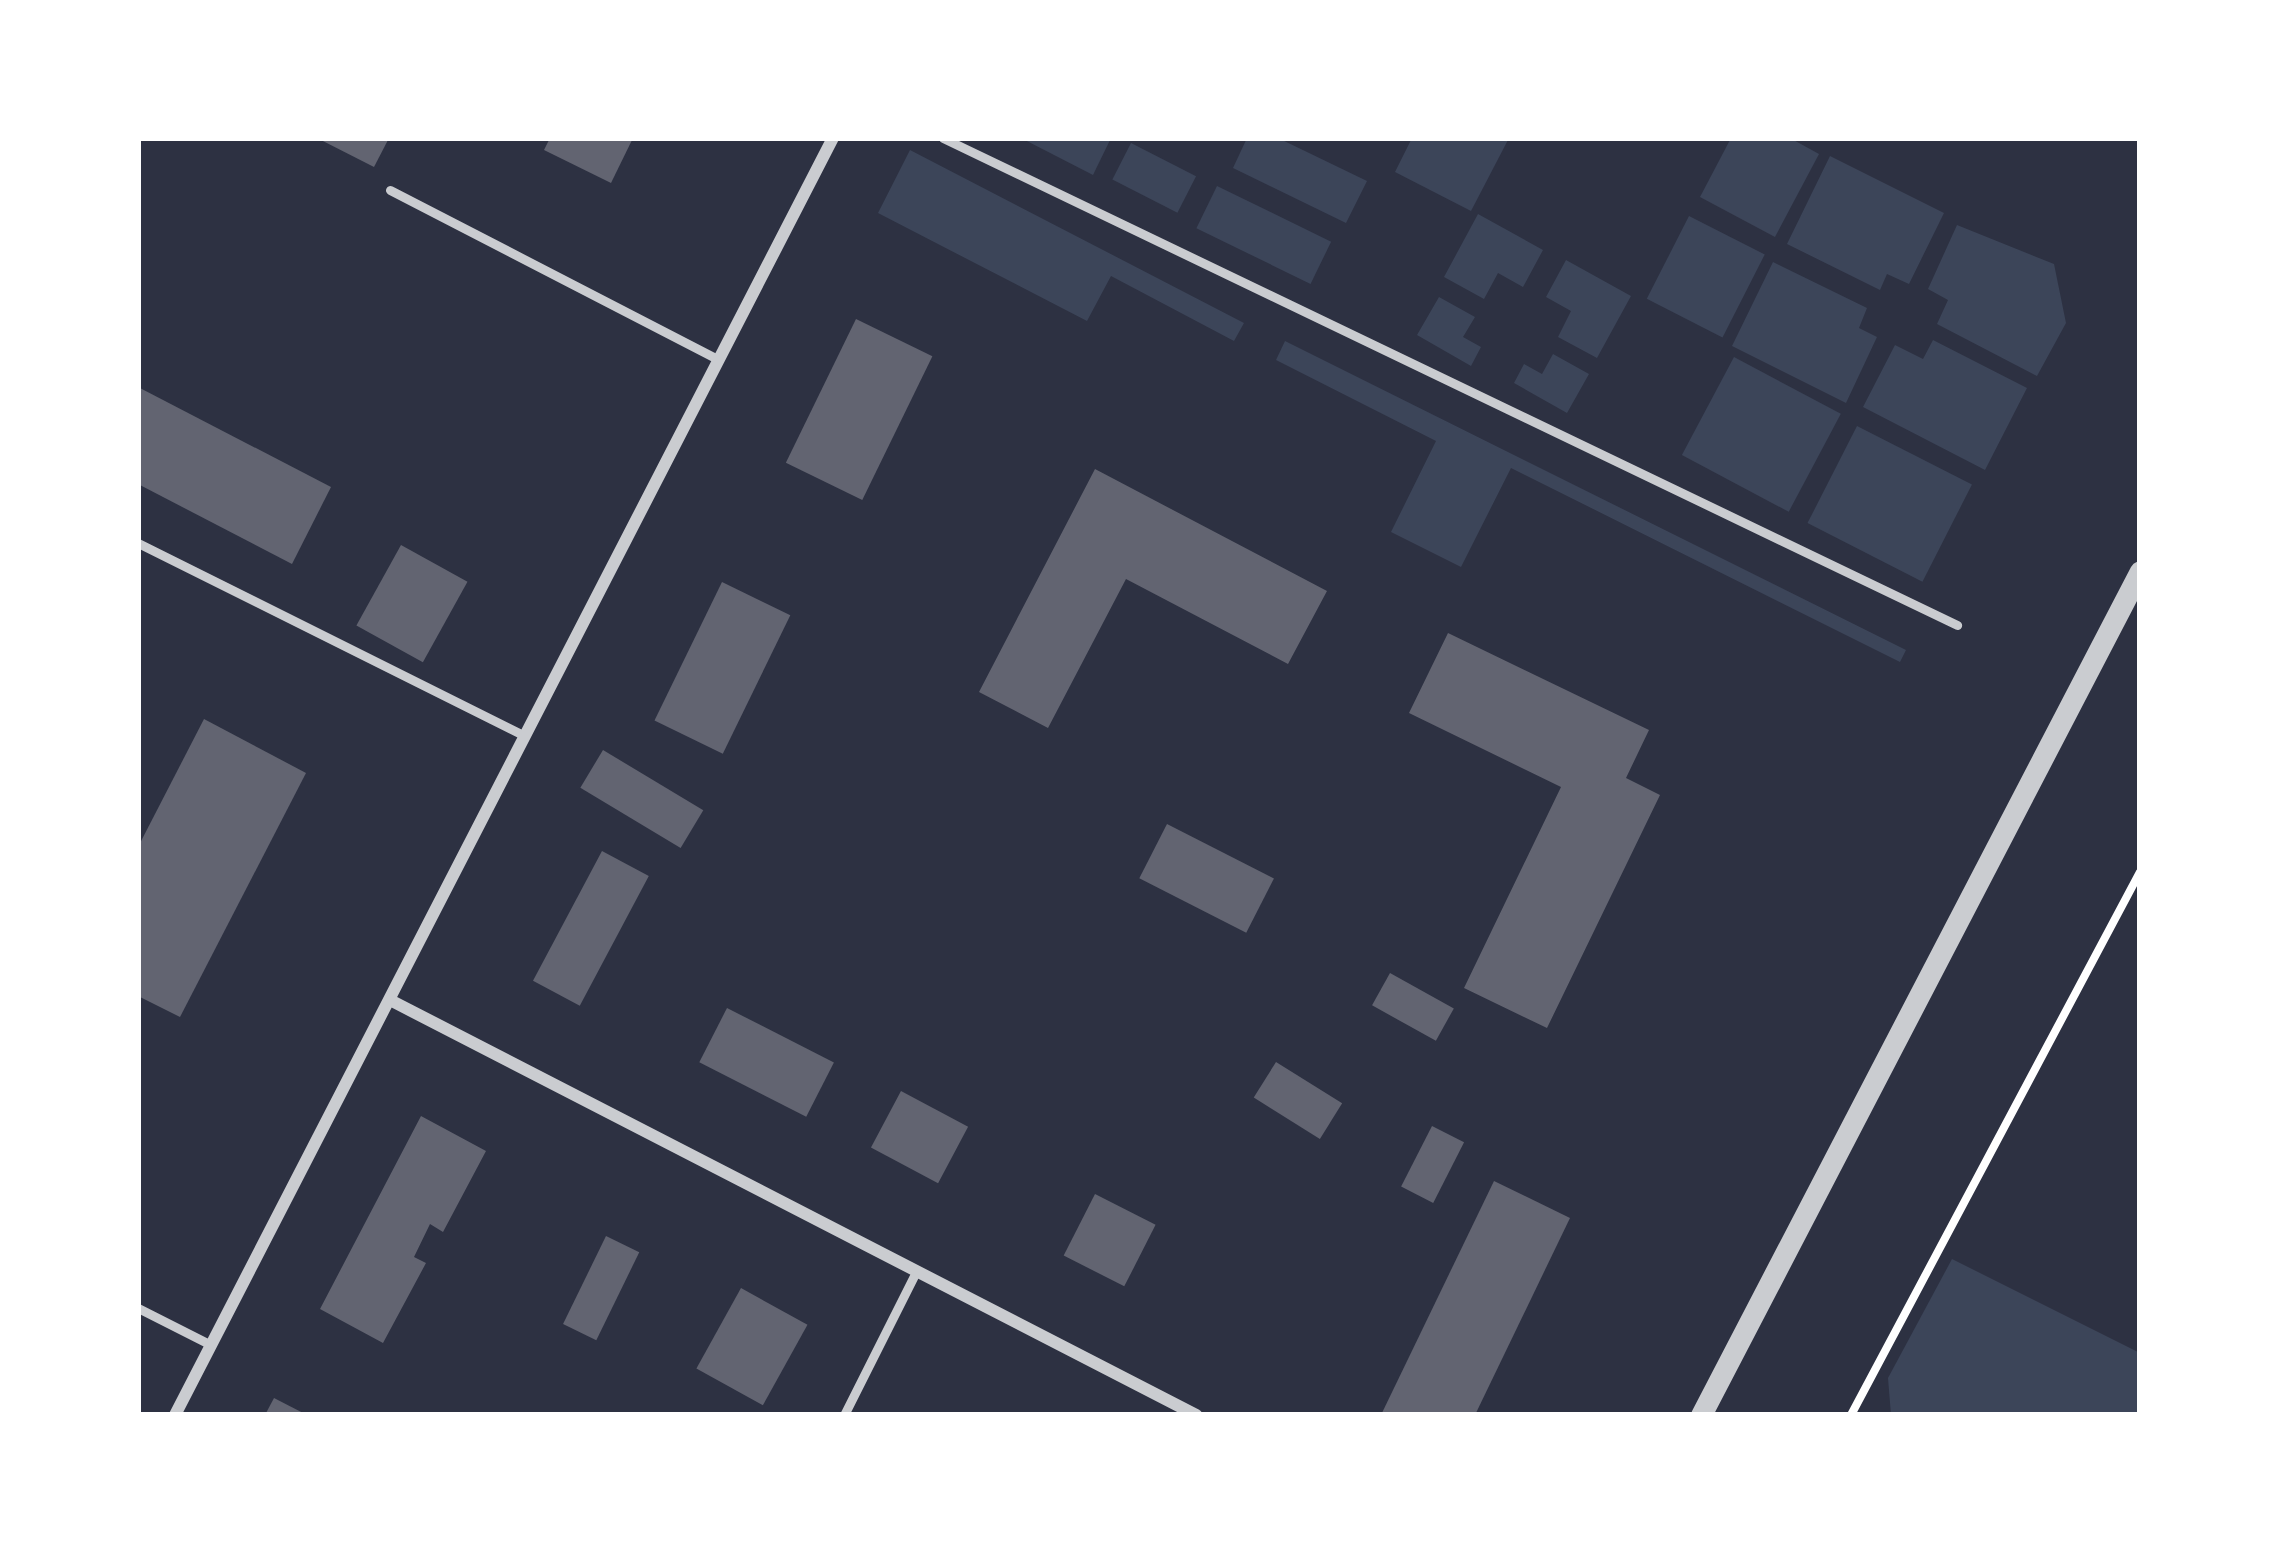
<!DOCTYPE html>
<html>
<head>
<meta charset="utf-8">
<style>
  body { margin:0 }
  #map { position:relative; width:2278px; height:1553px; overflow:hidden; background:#2d3142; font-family:Spectral,serif }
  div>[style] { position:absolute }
  .green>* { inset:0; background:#3c4559; transform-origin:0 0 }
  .building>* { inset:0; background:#626471; transform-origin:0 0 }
  .path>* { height:8px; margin:-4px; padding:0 4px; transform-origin:4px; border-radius:4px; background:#fff }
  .service>* { height:9px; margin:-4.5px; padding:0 4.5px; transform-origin:4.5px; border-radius:4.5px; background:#caccd0 }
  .minor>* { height:12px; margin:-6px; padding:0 6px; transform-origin:6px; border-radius:6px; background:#caccd0 }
  .tertiary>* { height:21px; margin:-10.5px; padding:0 10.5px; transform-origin:10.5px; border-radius:10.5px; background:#caccd0 }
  span { translate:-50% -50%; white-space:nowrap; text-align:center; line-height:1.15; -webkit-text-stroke:9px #fff; paint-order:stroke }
  .frame { position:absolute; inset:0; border:141px solid #fff; pointer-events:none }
</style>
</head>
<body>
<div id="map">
  <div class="green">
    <div style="clip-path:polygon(1021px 138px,1111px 138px,1093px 175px)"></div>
    <div style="clip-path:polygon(1247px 138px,1278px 138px,1367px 181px,1346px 223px,1233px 168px)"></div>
    <div style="clip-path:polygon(1412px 138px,1509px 138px,1471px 211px,1395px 172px)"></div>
    <div style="clip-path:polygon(1731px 138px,1790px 138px,1819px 154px,1775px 237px,1700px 197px)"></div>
    <div style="left:1131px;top:143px;width:73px;height:41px;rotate:27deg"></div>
    <div style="clip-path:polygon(910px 150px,1244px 323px,1234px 341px,1111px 276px,1087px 321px,878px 213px)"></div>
    <div style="clip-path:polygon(1830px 156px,1944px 213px,1909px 284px,1887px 274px,1880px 290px,1787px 244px)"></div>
    <div style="left:1217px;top:186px;width:127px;height:47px;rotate:26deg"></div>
    <div style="clip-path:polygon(1478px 214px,1543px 250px,1523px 287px,1498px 273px,1484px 299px,1444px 277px)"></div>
    <div style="left:1689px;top:216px;width:85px;height:93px;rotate:27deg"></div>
    <div style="clip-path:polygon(1957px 225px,2054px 264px,2066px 323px,2037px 376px,1937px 324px,1948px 300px,1928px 289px)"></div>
    <div style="clip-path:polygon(1566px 260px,1631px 296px,1597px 358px,1558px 337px,1571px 311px,1546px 297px)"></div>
    <div style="clip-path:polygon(1773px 262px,1867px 308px,1859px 328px,1877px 337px,1846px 403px,1732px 346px)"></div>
    <div style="clip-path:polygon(1439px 297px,1475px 317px,1463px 337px,1481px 347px,1471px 366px,1417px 335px)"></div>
    <div style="clip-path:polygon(1933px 340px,2027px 388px,1985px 470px,1863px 407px,1895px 345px,1923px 359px)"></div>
    <div style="clip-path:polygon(1285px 341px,1906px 650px,1900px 662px,1511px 468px,1461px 567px,1391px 532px,1436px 441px,1276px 360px)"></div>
    <div style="clip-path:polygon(1553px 354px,1589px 374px,1567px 413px,1514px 383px,1524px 364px,1542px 374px)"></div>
    <div style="left:1734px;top:357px;width:121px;height:111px;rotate:28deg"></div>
    <div style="left:1857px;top:426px;width:129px;height:109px;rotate:27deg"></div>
    <div style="clip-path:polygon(1952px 1259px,2140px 1353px,2140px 1415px,1891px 1415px,1888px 1378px)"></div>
  </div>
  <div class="building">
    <div style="clip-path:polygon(317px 138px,389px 138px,374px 167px)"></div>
    <div style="clip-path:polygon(550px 138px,633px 138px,611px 183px,544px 150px)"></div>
    <div style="left:856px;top:319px;width:85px;height:160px;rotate:26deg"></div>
    <div style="clip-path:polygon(138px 387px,331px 487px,292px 564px,138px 484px)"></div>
    <div style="clip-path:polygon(1095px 469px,1327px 591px,1288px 664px,1126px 579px,1048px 728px,979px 692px)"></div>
    <div style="left:401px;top:545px;width:76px;height:92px;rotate:29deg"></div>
    <div style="left:722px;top:582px;width:76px;height:154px;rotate:26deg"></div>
    <div style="clip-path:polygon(1448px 633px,1649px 730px,1626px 778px,1660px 795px,1547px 1028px,1464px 988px,1561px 787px,1409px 713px)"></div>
    <div style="clip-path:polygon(204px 719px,306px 773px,180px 1017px,138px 996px,138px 847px)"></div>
    <div style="left:603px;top:750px;width:117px;height:44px;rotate:31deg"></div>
    <div style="left:1167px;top:824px;width:120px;height:61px;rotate:27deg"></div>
    <div style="left:602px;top:851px;width:53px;height:147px;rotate:28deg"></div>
    <div style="left:1390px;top:973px;width:73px;height:37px;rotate:29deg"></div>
    <div style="left:727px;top:1008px;width:120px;height:61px;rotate:27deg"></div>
    <div style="left:1276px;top:1062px;width:78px;height:42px;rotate:32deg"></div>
    <div style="left:901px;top:1091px;width:76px;height:64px;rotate:28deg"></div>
    <div style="clip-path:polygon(421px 1116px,486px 1151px,443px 1232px,430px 1224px,414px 1257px,426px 1263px,383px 1343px,320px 1309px)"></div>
    <div style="left:1432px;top:1126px;width:36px;height:68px;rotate:27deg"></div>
    <div style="clip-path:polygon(1494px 1181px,1570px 1218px,1475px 1415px,1381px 1415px)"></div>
    <div style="left:1095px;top:1194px;width:68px;height:69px;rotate:27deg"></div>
    <div style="left:606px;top:1236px;width:37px;height:98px;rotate:26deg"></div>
    <div style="left:741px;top:1288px;width:76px;height:92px;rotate:29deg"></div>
    <div style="clip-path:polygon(274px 1398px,307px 1415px,265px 1415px)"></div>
  </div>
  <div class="path">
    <div style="left:1851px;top:1415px;width:615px;rotate:-61.98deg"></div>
  </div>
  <div class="service">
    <div style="left:943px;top:138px;width:1125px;rotate:25.65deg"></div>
    <div style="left:390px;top:190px;width:370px;rotate:27.3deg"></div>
    <div style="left:138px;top:543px;width:432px;rotate:26.5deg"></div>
    <div style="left:138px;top:1308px;width:82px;rotate:26.9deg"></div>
    <div style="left:844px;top:1415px;width:160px;rotate:-63.3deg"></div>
  </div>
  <div class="minor">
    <div style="left:390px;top:1000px;width:907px;rotate:27.24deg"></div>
    <div style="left:175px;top:1415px;width:1437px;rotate:-62.74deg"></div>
  </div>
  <div class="tertiary">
    <div style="left:1701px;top:1415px;width:951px;rotate:-62.52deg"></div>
  </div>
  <div class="frame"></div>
</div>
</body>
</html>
